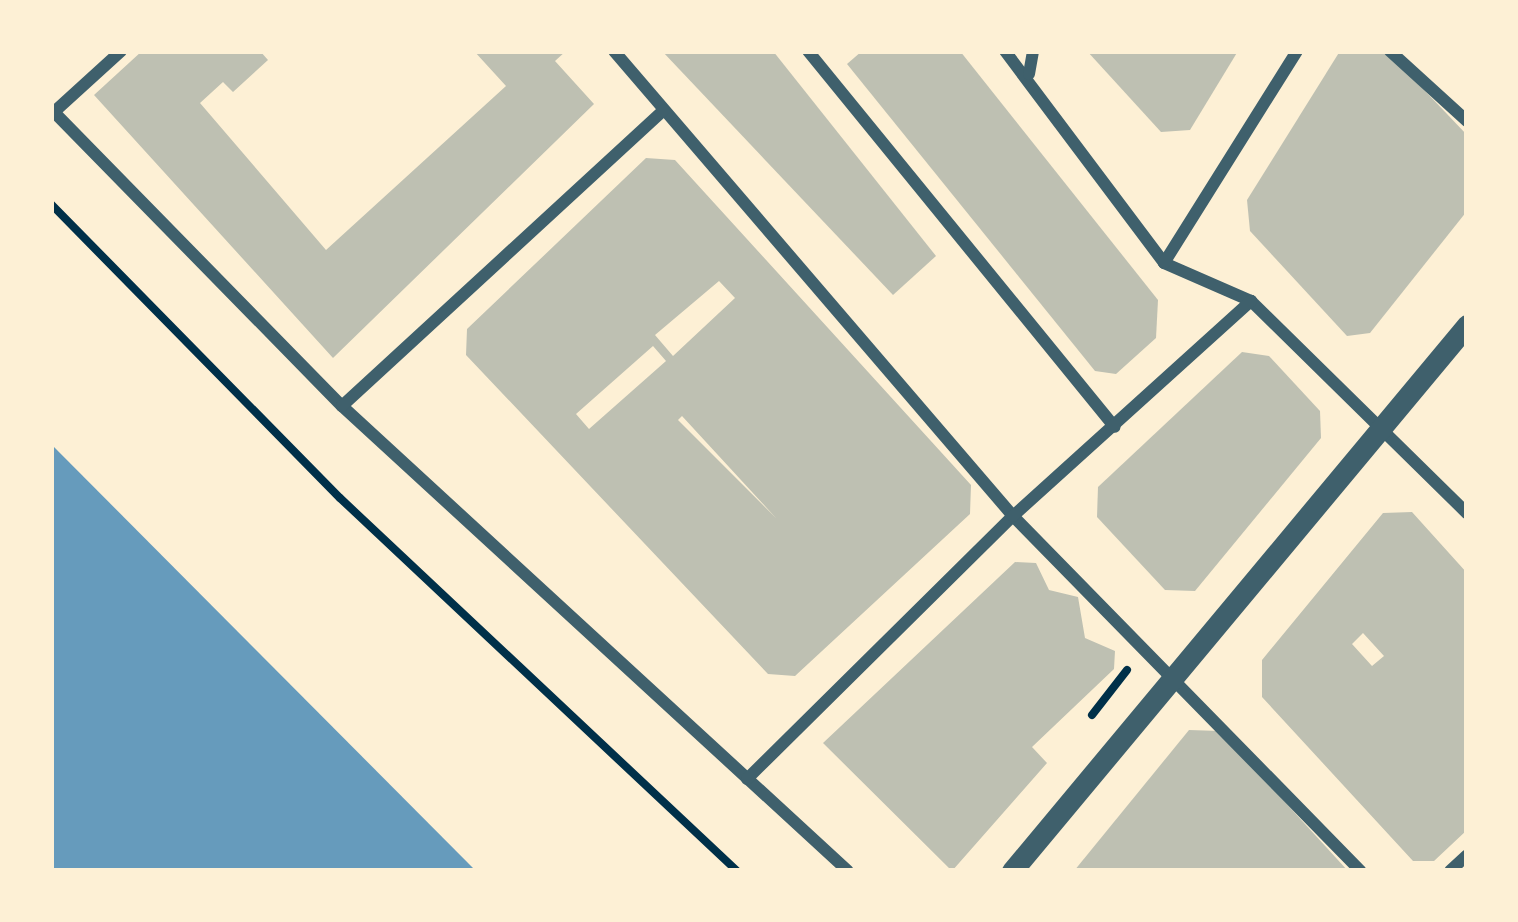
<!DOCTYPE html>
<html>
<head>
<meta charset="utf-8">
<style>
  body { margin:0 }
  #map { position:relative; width:1518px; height:922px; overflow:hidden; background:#fdf0d5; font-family:"Work Sans",sans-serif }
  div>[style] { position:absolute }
  .water>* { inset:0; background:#669bbc }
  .building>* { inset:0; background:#bec0b2 }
  .path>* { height:8px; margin:-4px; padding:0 4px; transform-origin:4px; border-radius:4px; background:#003049 }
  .minor>* { height:12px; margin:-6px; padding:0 6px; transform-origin:6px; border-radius:6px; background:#3f606c }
  .tertiary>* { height:21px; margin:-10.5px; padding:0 10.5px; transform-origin:10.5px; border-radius:10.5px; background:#3f606c }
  span { translate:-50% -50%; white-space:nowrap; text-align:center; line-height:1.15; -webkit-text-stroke:12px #fdf0d5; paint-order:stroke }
  .frame { position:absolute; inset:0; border:54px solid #fdf0d5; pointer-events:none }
</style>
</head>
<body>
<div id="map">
  <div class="water">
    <div style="clip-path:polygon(51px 444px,476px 871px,51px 871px)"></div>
  </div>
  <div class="building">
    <div style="clip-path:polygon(142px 51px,260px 51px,268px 60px,233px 92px,223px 82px,200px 103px,326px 250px,506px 86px,474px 51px,566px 51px,555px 61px,594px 104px,333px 358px,94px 95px)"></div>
    <div style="clip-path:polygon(662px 51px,773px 51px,936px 256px,893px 295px)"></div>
    <div style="clip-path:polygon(862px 51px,960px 51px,1158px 300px,1156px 338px,1116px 374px,1095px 371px,847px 64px)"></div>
    <div style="clip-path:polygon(1087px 51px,1238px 51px,1190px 130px,1161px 132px)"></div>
    <div style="clip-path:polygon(1340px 51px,1387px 51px,1467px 135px,1467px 211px,1370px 333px,1347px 336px,1250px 231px,1247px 200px)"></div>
    <div style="clip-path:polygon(evenodd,646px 158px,675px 160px,971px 485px,970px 514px,795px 676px,768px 674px,466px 355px,467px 329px,646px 158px,719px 281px,735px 298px,673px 356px,655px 335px,719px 281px,646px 158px,653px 346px,666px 361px,589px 429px,576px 414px,653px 346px,646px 158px,682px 416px,776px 518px,678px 420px,682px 416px)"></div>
    <div style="clip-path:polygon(1242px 352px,1269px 356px,1320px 411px,1321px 438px,1195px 591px,1165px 590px,1097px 517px,1098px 487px)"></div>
    <div style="clip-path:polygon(evenodd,1412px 512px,1467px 573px,1467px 830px,1434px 861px,1413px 861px,1262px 697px,1262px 660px,1383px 513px,1412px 512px,1363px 633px,1384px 656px,1372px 666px,1352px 644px,1363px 633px)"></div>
    <div style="clip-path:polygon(1015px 562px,1036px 563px,1049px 590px,1078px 597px,1085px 638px,1115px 651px,1114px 669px,1032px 747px,1047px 763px,952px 871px,823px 743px)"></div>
    <div style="clip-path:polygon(1189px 730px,1220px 731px,1348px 871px,1074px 871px)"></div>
  </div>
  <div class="path">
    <div style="left:51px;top:204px;width:412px;rotate:45.5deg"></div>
    <div style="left:340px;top:498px;width:545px;rotate:43.21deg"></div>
    <div style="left:1092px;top:715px;width:57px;rotate:-52.1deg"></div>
  </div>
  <div class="minor">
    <div style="left:614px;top:51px;width:613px;rotate:49.37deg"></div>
    <div style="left:1013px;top:516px;width:497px;rotate:45.6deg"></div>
    <div style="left:808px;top:51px;width:485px;rotate:50.8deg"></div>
    <div style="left:1005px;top:51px;width:265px;rotate:53.1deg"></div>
    <div style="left:1390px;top:51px;width:104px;rotate:42.3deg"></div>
    <div style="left:1029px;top:74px;width:23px;rotate:-80deg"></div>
    <div style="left:51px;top:109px;width:416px;rotate:45.6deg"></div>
    <div style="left:342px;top:406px;width:687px;rotate:42.58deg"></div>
    <div style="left:54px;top:112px;width:91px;rotate:-42.3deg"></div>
    <div style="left:1164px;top:263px;width:95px;rotate:23.6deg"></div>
    <div style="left:1251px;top:301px;width:303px;rotate:44.5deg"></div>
    <div style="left:1164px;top:263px;width:250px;rotate:-57.9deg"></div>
    <div style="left:342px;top:406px;width:437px;rotate:-42.6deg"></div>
    <div style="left:747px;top:779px;width:374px;rotate:-44.7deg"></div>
    <div style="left:1013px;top:516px;width:321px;rotate:-42.1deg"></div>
    <div style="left:1450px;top:871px;width:23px;rotate:-43deg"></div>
  </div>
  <div class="tertiary">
    <div style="left:1012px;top:871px;width:711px;rotate:-50.19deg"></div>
  </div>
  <div class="frame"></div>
</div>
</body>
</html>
